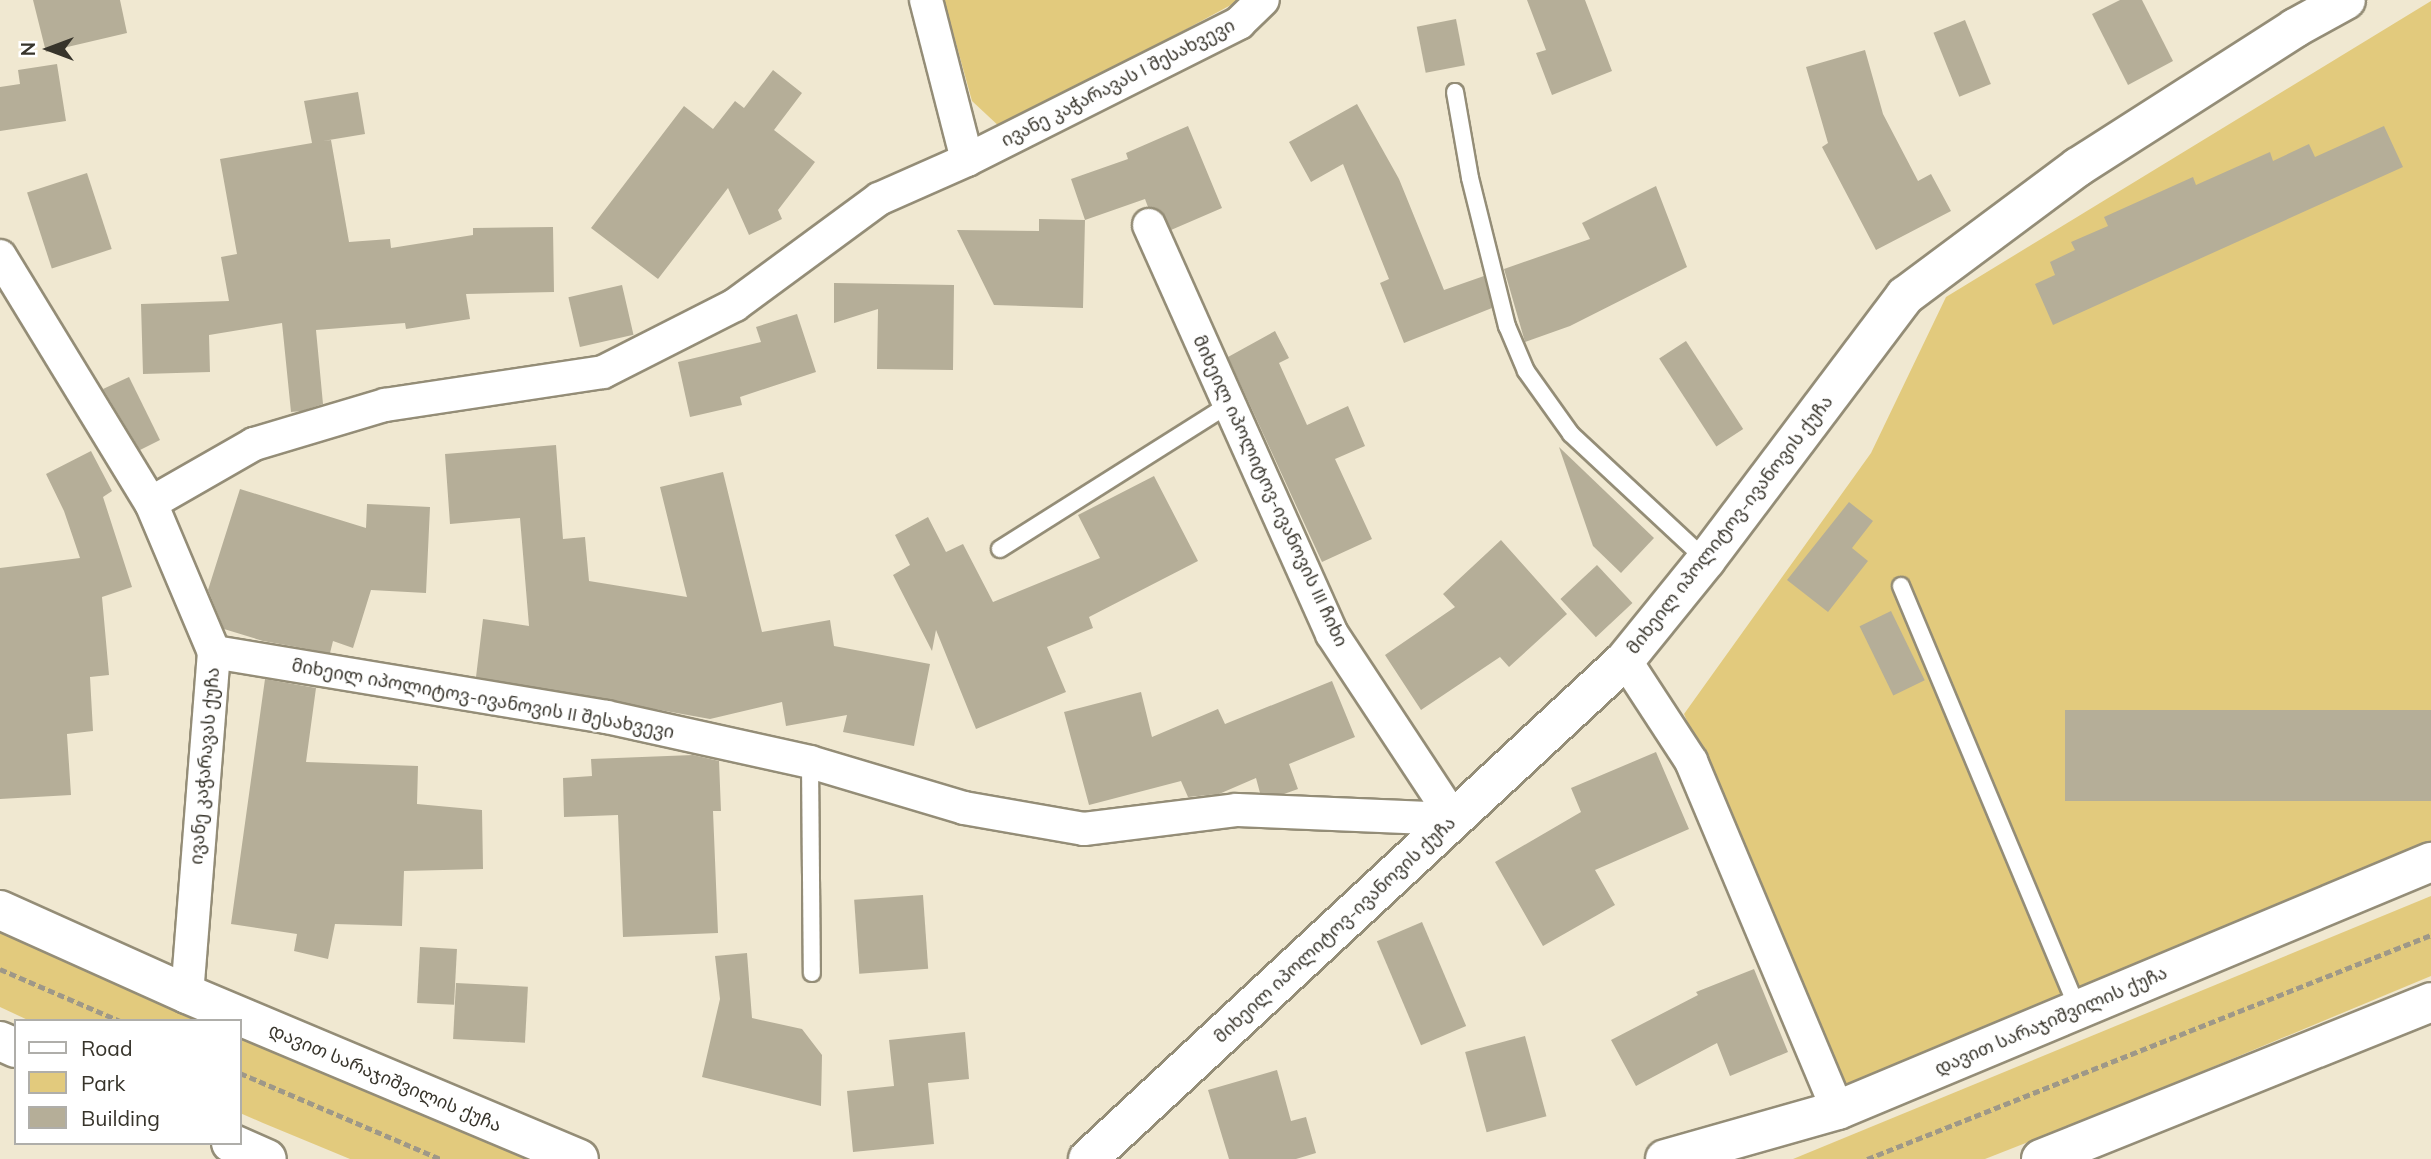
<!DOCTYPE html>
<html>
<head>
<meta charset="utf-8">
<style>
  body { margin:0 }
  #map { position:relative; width:2431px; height:1159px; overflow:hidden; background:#f0e8d1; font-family:Mulish,"Noto Sans Georgian",sans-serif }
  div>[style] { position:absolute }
  .green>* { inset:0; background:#e2ca7d }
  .building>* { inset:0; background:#b5ae98; transform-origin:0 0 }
  .path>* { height:4.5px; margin-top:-2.25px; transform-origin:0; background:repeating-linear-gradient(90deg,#9e9888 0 7px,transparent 0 10.5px) }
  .roads { filter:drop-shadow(2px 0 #948d77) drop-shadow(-2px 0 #948d77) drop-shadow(0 2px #948d77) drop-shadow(0 -2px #948d77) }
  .lane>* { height:16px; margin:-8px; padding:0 8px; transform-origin:8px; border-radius:8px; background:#fff }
  .street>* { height:32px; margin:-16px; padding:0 16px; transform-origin:16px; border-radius:16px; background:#fff }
  .secondary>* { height:38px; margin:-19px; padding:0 19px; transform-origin:19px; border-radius:19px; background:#fff }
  span { translate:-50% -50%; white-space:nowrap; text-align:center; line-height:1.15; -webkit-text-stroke:5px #fff; paint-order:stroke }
  .street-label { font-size:18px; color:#37342b }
  .legend { position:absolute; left:14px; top:1019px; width:228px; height:126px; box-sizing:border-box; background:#fff; border:2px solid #afaeaa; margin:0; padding:9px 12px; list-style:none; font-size:21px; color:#37342b }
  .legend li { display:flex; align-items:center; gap:14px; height:35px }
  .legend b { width:35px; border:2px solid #afaeaa }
  .north { position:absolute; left:14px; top:14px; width:70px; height:70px; -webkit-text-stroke:5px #fff; paint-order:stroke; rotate:270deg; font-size:19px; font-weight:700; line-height:28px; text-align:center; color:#37342b }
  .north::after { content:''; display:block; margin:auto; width:24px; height:32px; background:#37342b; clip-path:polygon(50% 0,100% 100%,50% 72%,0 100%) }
</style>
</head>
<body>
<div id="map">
  <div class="green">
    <div style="clip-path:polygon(944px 0,1240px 0,1002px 129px,972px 101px)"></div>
    <div style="clip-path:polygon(2431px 1px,2431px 841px,1845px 1086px,1684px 714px,1871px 453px,1946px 297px)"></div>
    <div style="clip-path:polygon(2431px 896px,2431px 976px,2112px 1109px,1985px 1159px,1793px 1159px)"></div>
    <div style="clip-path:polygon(0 930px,206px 1021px,30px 1021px,0 1007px)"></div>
    <div style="clip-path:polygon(240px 1035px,396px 1104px,529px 1159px,350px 1159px,263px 1123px,240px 1113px)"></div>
  </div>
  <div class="building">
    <div style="clip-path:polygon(33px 0,120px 0,127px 33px,46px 52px)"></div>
    <div style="clip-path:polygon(1527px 0,1585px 0,1612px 71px,1552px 95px,1536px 53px,1546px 50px)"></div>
    <div style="clip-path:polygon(2120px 0,2142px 0,2173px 61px,2128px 85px,2092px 14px)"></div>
    <div style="left:1456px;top:19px;width:47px;height:40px;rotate:79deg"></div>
    <div style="left:1965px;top:20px;width:69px;height:34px;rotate:68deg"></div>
    <div style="clip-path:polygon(1865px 50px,1883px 114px,1918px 181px,1931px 174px,1951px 211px,1876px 250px,1822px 147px,1828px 143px,1806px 67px)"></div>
    <div style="clip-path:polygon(57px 64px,66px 121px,0 131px,0 87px,20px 84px,18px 70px)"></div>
    <div style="clip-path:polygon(773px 70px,802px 93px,774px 130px,815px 162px,778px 210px,782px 219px,749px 235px,728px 188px,658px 279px,591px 228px,684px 106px,713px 129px,735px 101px,744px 108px)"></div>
    <div style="clip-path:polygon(358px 92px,365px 134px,323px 141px,331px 140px,349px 242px,390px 239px,391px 248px,473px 235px,473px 228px,553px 227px,554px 292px,466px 294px,470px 319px,406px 329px,405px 323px,316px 330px,323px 404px,302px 411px,291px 412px,282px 323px,209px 335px,210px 372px,143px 374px,141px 304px,229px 301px,221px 257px,237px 254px,220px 159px,312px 143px,304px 101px)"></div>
    <div style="clip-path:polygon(1357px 104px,1399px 179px,1444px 290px,1484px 276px,1492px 308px,1404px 343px,1380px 283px,1389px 279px,1343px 164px,1311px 182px,1289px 142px)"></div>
    <div style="clip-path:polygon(1188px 126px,1222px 208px,1171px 230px,1160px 211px,1148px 207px,1145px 199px,1085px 220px,1071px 179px,1128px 159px,1126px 153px)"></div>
    <div style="clip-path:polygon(2384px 126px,2403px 167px,2053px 325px,2035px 284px,2055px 275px,2050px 262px,2075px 250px,2071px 242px,2108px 226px,2104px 217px,2193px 177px,2196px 185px,2270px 152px,2273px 161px,2309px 144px,2315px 157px)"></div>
    <div style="left:87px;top:173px;width:80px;height:63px;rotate:72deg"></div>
    <div style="clip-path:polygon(1656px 186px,1687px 267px,1570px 326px,1525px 342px,1504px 269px,1590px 239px,1582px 223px)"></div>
    <div style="clip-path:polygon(1039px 219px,1085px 220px,1083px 308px,994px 305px,957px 230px,1039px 231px)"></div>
    <div style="clip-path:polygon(834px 283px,954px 285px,953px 370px,877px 369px,878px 309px,834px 323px)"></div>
    <div style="left:622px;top:285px;width:51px;height:55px;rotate:77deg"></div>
    <div style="clip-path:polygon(797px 314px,816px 372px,740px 397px,742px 405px,690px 417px,678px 362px,761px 342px,756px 327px)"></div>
    <div style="clip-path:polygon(1275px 331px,1289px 358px,1279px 363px,1307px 425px,1348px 406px,1365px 446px,1335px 459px,1372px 539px,1322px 562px,1228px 357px)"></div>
    <div style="left:1686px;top:341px;width:105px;height:32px;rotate:57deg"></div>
    <div style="clip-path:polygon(129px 377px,160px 440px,140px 450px,103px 389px)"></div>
    <div style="clip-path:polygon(556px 445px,563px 539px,585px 537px,589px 581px,687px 597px,660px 487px,723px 472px,762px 632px,830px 620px,834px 646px,930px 664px,914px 746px,843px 732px,847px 715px,786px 726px,782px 702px,710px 719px,476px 677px,483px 619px,529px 626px,520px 518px,450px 524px,445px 454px)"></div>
    <div style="clip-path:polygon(1559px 447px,1654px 538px,1621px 573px,1593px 546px)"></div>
    <div style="clip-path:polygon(91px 451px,112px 491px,103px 497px,132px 587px,102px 597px,109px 675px,90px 677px,93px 731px,67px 734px,71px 795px,0 799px,0 568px,80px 558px,64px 511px,46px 474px)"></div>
    <div style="clip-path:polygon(1154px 476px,1198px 561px,1089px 617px,1093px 628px,1047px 647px,1066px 692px,976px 729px,936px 630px,932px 651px,893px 575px,910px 565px,895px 535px,928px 517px,946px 552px,963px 544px,993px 602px,1100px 558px,1078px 515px)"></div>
    <div style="clip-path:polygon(240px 489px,366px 528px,367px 504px,430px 507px,426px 593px,371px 590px,353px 648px,333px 641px,330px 653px,263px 641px,224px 629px,208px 590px)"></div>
    <div style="clip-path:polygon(1849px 502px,1873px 521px,1852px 548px,1868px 561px,1828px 612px,1787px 580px)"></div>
    <div style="clip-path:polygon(1501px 540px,1567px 614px,1509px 667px,1500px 657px,1421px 710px,1385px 655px,1455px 607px,1443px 594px)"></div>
    <div style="left:1597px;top:565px;width:52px;height:50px;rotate:47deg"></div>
    <div style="left:1891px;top:611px;width:77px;height:35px;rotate:64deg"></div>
    <div style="clip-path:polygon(265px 679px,316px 688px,306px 762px,418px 766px,417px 804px,482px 810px,483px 869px,404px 871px,402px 926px,335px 924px,328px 959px,294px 951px,297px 934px,231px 924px)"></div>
    <div style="clip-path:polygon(1332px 681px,1355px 737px,1289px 764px,1298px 789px,1284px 794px,1260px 793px,1256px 778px,1219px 794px,1188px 797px,1181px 781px,1089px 805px,1064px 712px,1141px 692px,1152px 737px,1218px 709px,1225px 724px)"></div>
    <div style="left:2431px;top:710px;width:91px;height:366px;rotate:90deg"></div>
    <div style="clip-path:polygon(1656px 752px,1689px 829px,1595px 870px,1615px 905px,1543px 946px,1495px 862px,1581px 812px,1571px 788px)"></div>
    <div style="clip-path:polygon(693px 755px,719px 761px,721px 811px,713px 811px,718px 933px,623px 937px,618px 815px,564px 817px,563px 778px,592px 776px,591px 759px)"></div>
    <div style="left:923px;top:895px;width:74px;height:69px;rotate:86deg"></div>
    <div style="left:1422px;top:922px;width:113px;height:49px;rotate:67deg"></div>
    <div style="left:420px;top:947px;width:37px;height:56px;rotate:3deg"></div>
    <div style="clip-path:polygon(747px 953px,752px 1018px,802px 1029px,822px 1055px,821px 1106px,702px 1077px,720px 999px,715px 956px)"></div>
    <div style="clip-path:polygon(1754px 969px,1788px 1052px,1730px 1076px,1717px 1043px,1636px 1086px,1611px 1040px,1698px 995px,1696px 992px)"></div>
    <div style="left:456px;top:983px;width:72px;height:56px;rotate:3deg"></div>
    <div style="clip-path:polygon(965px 1032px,969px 1079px,928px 1083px,934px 1144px,853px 1152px,847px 1091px,894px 1086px,889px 1040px)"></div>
    <div style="left:1525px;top:1036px;width:83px;height:62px;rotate:75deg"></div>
    <div style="clip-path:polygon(1277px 1070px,1291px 1121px,1306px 1117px,1316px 1153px,1296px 1159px,1229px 1159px,1208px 1090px)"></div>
  </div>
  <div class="path">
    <div style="left:0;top:969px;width:131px;rotate:23.4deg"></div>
    <div style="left:240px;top:1073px;width:219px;rotate:23.2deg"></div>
    <div style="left:1867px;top:1159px;width:607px;rotate:-21.66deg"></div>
  </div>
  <div class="roads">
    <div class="lane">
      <div style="left:1455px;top:92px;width:87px;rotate:80.1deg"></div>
      <div style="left:1470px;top:178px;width:153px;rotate:76deg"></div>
      <div style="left:1507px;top:326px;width:49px;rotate:67.1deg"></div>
      <div style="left:1526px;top:371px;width:77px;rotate:54.5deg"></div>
      <div style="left:1571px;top:434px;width:185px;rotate:43deg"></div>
      <div style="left:1000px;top:549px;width:271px;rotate:-32.3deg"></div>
      <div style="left:1901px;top:586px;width:459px;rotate:67.3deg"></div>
      <div style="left:810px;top:762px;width:211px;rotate:89.5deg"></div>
    </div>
    <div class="street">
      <div style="left:926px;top:0;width:165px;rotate:75.6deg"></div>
      <div style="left:1149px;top:225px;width:448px;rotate:65.9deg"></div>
      <div style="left:1332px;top:634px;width:222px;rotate:56.6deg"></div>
      <div style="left:0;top:256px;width:289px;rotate:58.6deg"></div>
      <div style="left:151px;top:503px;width:162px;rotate:67.1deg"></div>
      <div style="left:214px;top:652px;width:343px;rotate:94.5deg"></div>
      <div style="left:151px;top:503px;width:119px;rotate:-29.8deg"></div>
      <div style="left:254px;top:444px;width:137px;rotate:-16.6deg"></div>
      <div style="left:385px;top:405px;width:220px;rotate:-8.6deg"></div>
      <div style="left:603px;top:372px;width:148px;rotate:-26.9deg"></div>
      <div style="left:735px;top:305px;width:179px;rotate:-36.4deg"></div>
      <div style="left:879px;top:199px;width:96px;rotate:-23.9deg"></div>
      <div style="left:967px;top:160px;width:305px;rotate:-26.7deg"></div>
      <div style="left:1239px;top:23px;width:33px;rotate:-44deg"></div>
      <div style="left:214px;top:652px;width:398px;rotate:9.4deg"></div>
      <div style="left:607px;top:717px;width:208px;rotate:12.5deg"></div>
      <div style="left:810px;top:762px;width:161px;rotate:16.6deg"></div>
      <div style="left:964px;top:808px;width:122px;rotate:9.9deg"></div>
      <div style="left:1084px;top:829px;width:153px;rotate:-7.1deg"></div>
      <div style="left:1236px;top:810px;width:218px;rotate:2.4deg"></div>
      <div style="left:1625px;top:660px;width:121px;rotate:56.8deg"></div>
      <div style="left:1691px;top:761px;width:379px;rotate:67.2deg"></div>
    </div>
    <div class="secondary">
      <div style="left:0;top:910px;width:205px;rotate:24.2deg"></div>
      <div style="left:187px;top:994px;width:425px;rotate:22.8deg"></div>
      <div style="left:0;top:1041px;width:17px;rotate:24deg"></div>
      <div style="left:231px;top:1143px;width:39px;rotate:24deg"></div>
      <div style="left:1088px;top:1159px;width:733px;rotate:-42.9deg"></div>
      <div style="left:1625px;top:660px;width:129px;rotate:-51deg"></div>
      <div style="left:1706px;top:560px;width:331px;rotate:-53deg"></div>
      <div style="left:1905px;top:296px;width:216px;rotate:-36.7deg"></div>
      <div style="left:2078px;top:167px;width:258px;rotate:-32.6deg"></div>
      <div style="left:2295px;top:28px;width:58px;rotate:-28.8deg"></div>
      <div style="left:1665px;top:1159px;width:180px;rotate:-15.8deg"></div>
      <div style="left:1838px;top:1110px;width:643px;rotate:-22.7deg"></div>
      <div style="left:2041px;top:1159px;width:420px;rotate:-21.9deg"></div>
    </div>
  </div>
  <div class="street-label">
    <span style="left:1118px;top:83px;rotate:-27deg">ივანე კაჭარავას I შესახვევი</span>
    <span style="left:1270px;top:491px;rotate:65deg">მიხეილ იპოლიტოვ-ივანოვის III ჩიხი</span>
    <span style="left:1730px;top:525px;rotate:-52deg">მიხეილ იპოლიტოვ-ივანოვის ქუჩა</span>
    <span style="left:483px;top:699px;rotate:10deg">მიხეილ იპოლიტოვ-ივანოვის II შესახვევი</span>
    <span style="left:205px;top:766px;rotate:-85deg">ივანე კაჭარავას ქუჩა</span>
    <span style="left:1335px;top:930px;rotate:-43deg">მიხეილ იპოლიტოვ-ივანოვის ქუჩა</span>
    <span style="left:2051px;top:1021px;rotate:-23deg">დავით სარაჯიშვილის ქუჩა</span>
    <span style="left:385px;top:1078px;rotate:23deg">დავით სარაჯიშვილის ქუჩა</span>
  </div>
  <ul class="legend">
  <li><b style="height:9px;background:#fff"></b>Road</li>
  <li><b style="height:19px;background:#e2ca7d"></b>Park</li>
  <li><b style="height:19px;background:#b5ae98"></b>Building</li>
  </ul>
  <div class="north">N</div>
</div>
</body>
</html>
